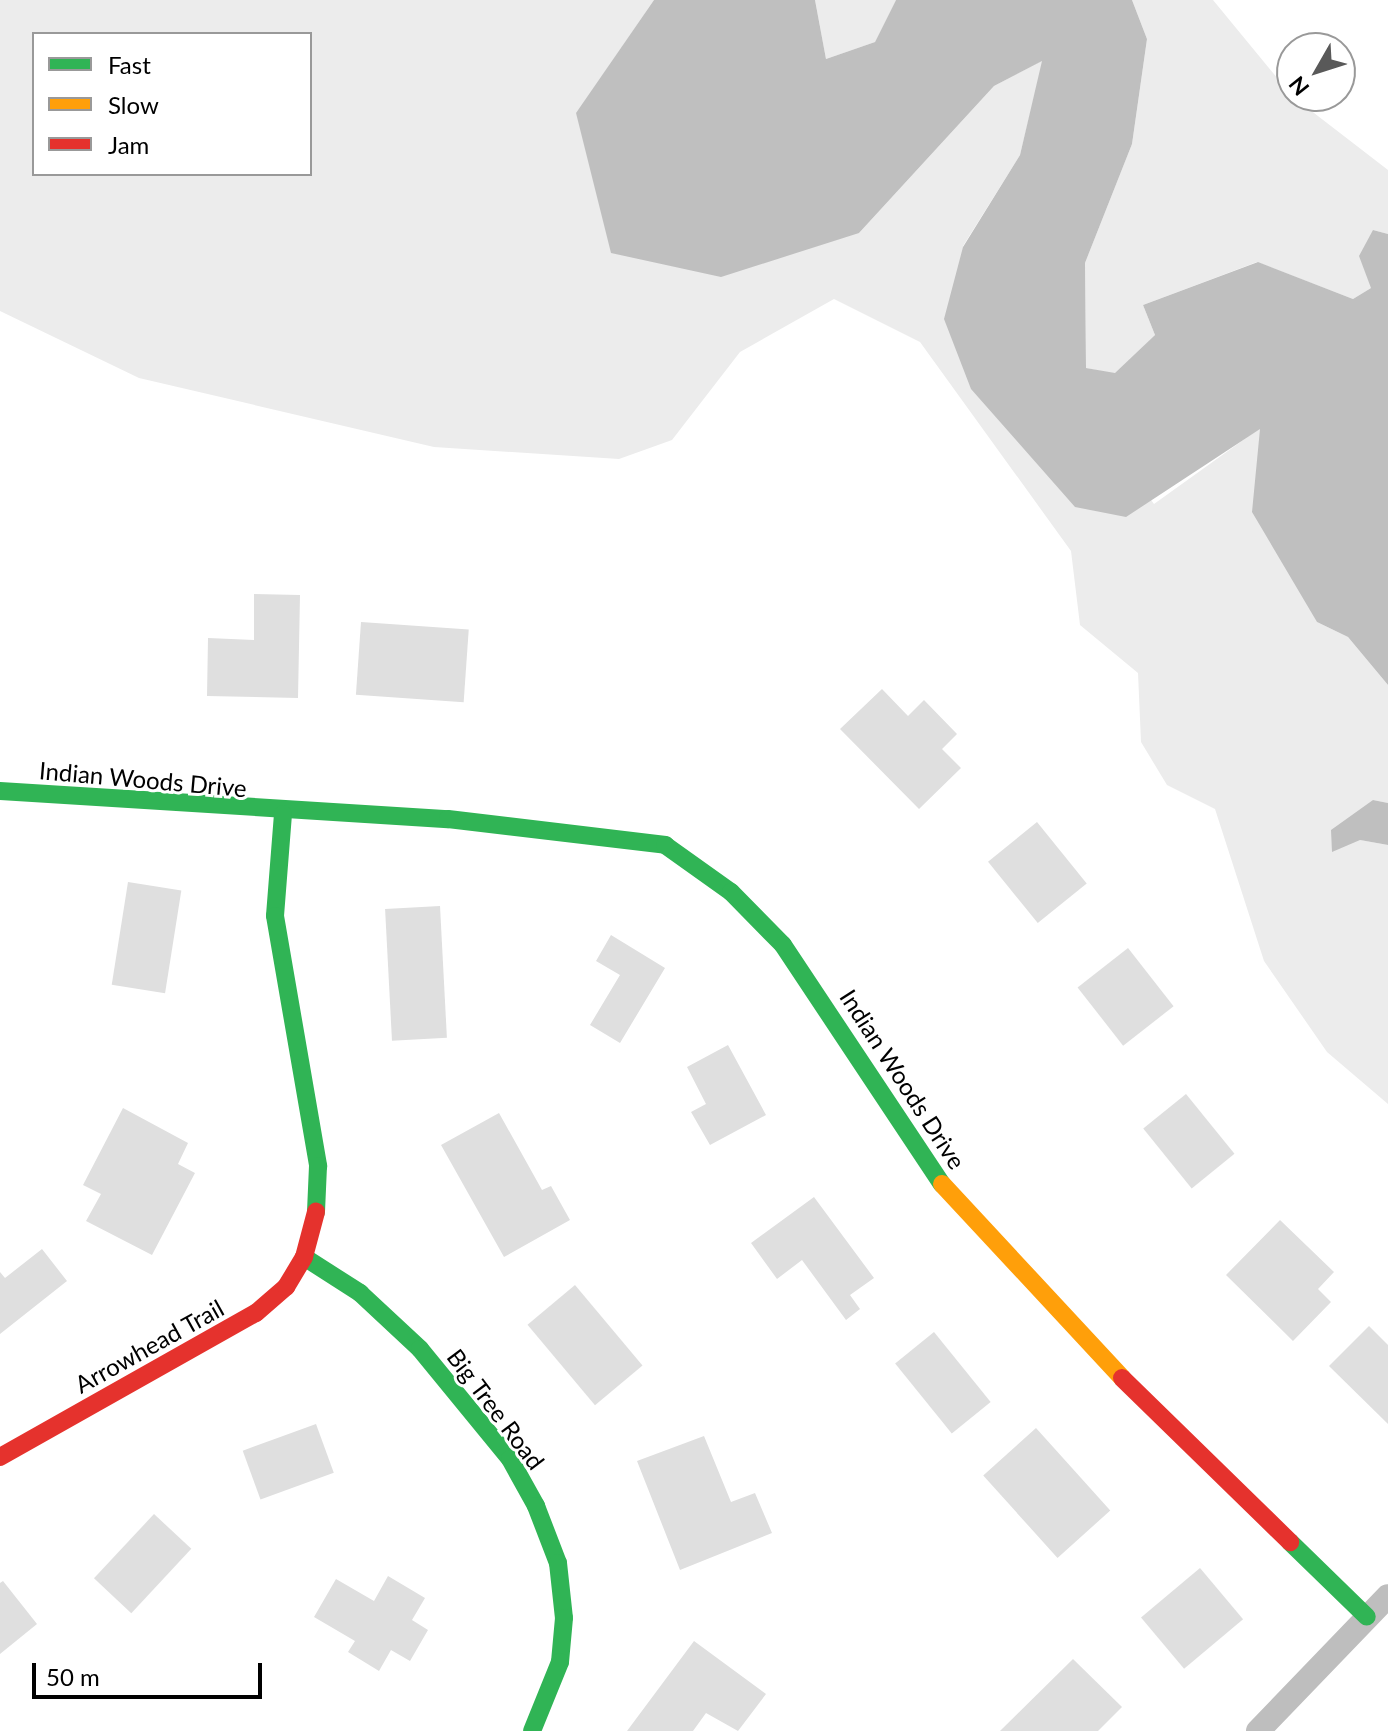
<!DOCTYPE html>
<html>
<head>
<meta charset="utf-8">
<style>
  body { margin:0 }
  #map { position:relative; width:1388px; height:1731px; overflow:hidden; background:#fff; font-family:Lato,sans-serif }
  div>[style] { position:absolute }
  .green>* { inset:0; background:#ececec }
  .water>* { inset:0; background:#bfbfbf }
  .building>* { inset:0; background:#dfdfdf; transform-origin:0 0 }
  .street>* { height:24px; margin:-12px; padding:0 12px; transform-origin:12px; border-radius:12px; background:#bebebe }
  .fast>* { height:18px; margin:-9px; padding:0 9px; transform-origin:9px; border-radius:9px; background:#30b455 }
  .slow>* { height:18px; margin:-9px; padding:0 9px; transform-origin:9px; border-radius:9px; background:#ff9f0a }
  .jam>* { height:18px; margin:-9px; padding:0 9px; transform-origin:9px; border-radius:9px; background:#e5322d }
  span { translate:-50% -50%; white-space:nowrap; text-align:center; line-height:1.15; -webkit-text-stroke:6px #fff; paint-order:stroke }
  .street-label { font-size:24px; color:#000 }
  .legend { position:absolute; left:32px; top:32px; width:280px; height:144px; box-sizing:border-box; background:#fff; border:2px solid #999; margin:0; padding:10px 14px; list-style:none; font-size:24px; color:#000 }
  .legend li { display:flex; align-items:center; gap:16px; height:40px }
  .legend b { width:40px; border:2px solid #999 }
  .north { position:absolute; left:1276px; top:32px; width:80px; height:80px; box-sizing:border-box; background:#fff; border:2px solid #999; border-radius:50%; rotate:231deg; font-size:22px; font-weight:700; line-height:32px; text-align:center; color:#000 }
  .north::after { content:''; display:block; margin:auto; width:28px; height:36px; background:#595959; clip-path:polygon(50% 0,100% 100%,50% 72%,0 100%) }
  .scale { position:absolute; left:32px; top:1663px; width:230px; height:36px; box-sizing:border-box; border:4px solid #000; border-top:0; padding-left:10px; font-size:24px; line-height:28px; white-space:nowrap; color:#000; -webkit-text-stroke:6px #fff; paint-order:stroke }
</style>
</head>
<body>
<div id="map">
  <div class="green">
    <div style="clip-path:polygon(evenodd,0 0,654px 0,576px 114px,859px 233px,994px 86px,1043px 60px,1020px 155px,963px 246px,1154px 504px,1260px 428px,1317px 622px,1348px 637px,1388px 685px,1388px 803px,1373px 800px,1360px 840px,1388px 845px,1388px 1104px,1327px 1052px,1264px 961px,1215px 809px,1167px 785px,1141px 742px,1138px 673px,1080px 625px,1071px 551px,920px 342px,834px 299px,740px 352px,672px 440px,619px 459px,434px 447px,139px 378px,0 311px,0 0,34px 34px,310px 34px,310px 174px,34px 174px,34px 34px)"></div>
    <div style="clip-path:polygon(815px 0,896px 0,875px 42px,826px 59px)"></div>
    <div style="clip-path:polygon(1132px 0,1213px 0,1292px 96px,1388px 170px,1388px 234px,1373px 230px,1371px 288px,1353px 299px,1257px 262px,1143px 305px,1155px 335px,1115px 374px,1086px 368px,1085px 263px,1132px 144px,1147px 39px)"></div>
  </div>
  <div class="water">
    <div style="clip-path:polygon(654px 0,815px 0,826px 59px,875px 42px,896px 0,1132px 0,1147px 39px,1132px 144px,1085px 263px,1086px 368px,1115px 373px,1155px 335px,1143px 305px,1258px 262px,1353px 299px,1371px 288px,1359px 256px,1373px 230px,1388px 234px,1388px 685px,1348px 637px,1317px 622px,1252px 512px,1260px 429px,1126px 517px,1075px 507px,971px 389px,944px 319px,963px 247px,1020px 155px,1042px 61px,994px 86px,859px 233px,721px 277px,611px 253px,576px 113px)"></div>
    <div style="clip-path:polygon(1373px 800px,1388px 803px,1388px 845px,1360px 840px,1332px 852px,1331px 830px)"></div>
  </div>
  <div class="building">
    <div style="clip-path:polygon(254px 594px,300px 595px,298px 698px,207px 696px,208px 638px,254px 640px)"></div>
    <div style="left:361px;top:622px;width:108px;height:73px;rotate:4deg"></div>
    <div style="clip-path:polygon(882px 689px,908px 716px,924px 700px,957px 734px,942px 749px,961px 768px,919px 809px,840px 729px)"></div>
    <div style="left:1037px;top:822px;width:79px;height:63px;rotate:51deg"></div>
    <div style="left:128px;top:882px;width:54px;height:104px;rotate:9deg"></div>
    <div style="left:440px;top:906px;width:132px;height:55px;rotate:87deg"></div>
    <div style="clip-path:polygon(611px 935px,665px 968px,620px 1043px,590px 1025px,620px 975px,596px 961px)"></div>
    <div style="left:1128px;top:948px;width:74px;height:64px;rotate:52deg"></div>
    <div style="clip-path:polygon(728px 1045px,766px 1115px,710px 1145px,691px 1112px,706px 1104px,687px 1067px)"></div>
    <div style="left:1186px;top:1094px;width:77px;height:55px;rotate:51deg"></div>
    <div style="clip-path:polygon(123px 1108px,188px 1143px,178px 1164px,195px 1173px,152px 1255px,86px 1221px,101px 1194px,83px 1185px)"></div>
    <div style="clip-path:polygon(499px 1113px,542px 1190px,551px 1186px,570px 1220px,504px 1257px,441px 1145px)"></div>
    <div style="clip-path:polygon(814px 1197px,874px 1278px,850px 1295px,860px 1309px,846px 1320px,802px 1260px,777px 1279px,751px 1243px)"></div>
    <div style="clip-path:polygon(1280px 1220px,1334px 1272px,1318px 1289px,1331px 1302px,1293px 1341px,1226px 1275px)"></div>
    <div style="clip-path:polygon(42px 1249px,67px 1281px,0 1334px,0 1272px,5px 1278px)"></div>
    <div style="left:575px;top:1285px;width:105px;height:62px;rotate:50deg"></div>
    <div style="clip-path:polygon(1369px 1326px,1388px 1345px,1388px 1424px,1329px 1366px)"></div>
    <div style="left:934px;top:1332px;width:90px;height:50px;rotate:51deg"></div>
    <div style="left:316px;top:1424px;width:52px;height:78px;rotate:70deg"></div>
    <div style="left:1036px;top:1428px;width:111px;height:71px;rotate:48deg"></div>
    <div style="clip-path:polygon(704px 1436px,731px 1502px,755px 1493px,772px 1533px,680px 1570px,637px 1461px)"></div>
    <div style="left:154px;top:1514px;width:51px;height:88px;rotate:43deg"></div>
    <div style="left:1200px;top:1568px;width:67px;height:77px;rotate:50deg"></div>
    <div style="clip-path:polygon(388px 1576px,425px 1598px,412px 1620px,428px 1630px,410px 1661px,391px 1650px,379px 1671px,348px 1652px,355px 1641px,314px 1617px,336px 1579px,374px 1601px)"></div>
    <div style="clip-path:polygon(3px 1581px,37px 1624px,0 1654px,0 1583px)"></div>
    <div style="clip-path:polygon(694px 1641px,766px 1694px,738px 1731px,706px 1713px,693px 1731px,627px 1731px)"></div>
    <div style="clip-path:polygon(1073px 1659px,1122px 1707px,1098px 1731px,1000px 1731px)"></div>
  </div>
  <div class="street">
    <div style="left:1258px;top:1731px;width:187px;rotate:-46.1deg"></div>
  </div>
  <div class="fast">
    <div style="left:0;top:791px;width:449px;rotate:3.6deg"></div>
    <div style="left:448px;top:819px;width:219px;rotate:6.8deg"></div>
    <div style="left:665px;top:845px;width:81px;rotate:35.5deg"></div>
    <div style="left:731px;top:892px;width:74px;rotate:45.5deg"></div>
    <div style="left:783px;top:945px;width:287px;rotate:56.4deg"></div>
    <div style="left:283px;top:814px;width:102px;rotate:94.5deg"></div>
    <div style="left:275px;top:916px;width:254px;rotate:80.2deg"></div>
    <div style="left:318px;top:1166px;width:46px;rotate:92.5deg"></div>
    <div style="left:304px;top:1257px;width:67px;rotate:32.7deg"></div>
    <div style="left:360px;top:1293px;width:82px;rotate:43deg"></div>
    <div style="left:420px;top:1349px;width:142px;rotate:50.7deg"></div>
    <div style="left:510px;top:1459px;width:54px;rotate:61deg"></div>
    <div style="left:536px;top:1506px;width:61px;rotate:68.9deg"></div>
    <div style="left:558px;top:1563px;width:55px;rotate:83.8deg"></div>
    <div style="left:564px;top:1618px;width:44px;rotate:95.2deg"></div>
    <div style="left:560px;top:1662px;width:74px;rotate:112.1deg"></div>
    <div style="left:1290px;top:1542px;width:107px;rotate:44.2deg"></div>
  </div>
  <div class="slow">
    <div style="left:942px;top:1184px;width:265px;rotate:47.1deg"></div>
  </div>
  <div class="jam">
    <div style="left:1122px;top:1378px;width:235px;rotate:44.3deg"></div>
    <div style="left:0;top:1457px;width:294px;rotate:-29.4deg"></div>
    <div style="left:256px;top:1313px;width:40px;rotate:-41deg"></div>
    <div style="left:286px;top:1287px;width:35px;rotate:-59deg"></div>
    <div style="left:304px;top:1257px;width:47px;rotate:-75.1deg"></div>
  </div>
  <div class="street-label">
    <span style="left:143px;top:779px;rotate:5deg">Indian Woods Drive</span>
    <span style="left:903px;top:1079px;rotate:57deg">Indian Woods Drive</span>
    <span style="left:149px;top:1346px;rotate:-29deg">Arrowhead Trail</span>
    <span style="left:496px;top:1409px;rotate:53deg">Big Tree Road</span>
  </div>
  <ul class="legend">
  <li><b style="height:10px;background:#30b455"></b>Fast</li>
  <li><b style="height:10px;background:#ff9f0a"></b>Slow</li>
  <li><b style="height:10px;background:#e5322d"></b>Jam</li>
  </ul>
  <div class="north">N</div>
  <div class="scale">50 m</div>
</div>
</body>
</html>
